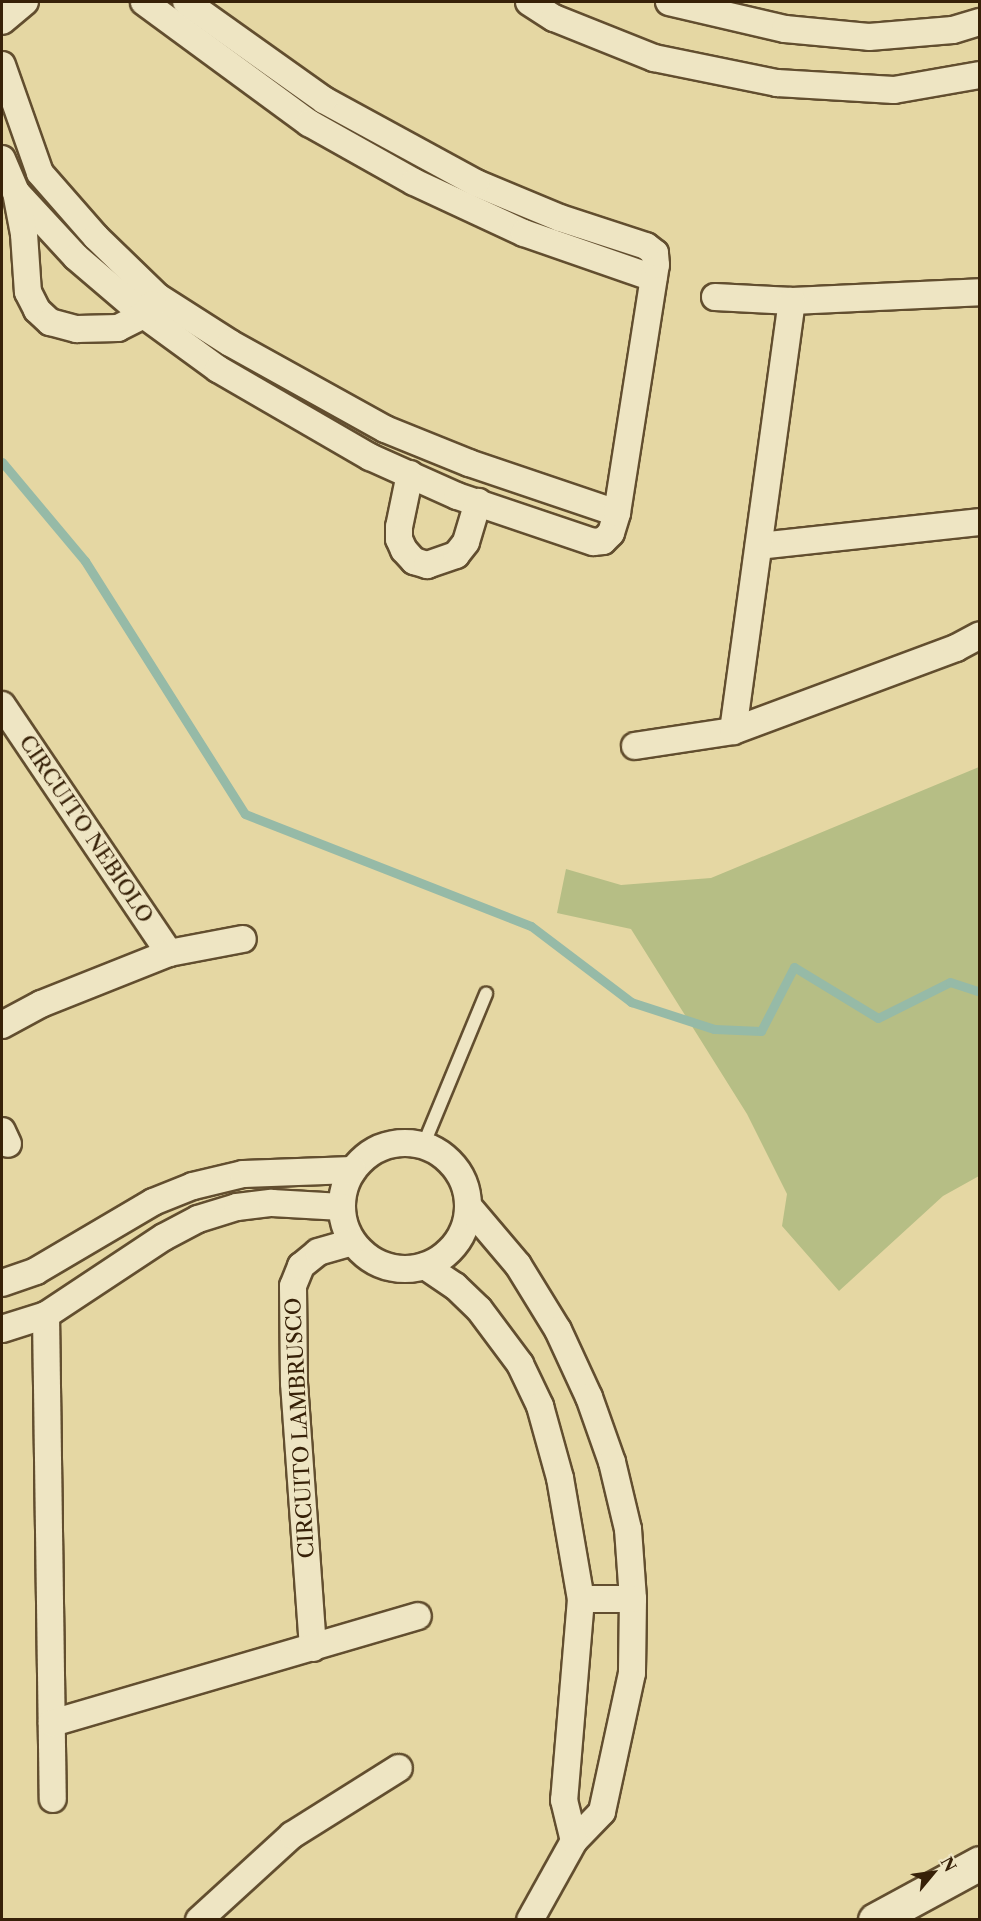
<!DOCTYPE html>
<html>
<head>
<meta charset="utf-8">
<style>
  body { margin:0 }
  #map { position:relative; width:981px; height:1921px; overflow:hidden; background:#e5d7a3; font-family:"Libre Caslon Text",serif }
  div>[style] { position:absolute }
  .green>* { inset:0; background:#b6be85 }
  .stream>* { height:9px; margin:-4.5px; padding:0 4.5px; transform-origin:4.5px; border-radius:4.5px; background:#96baa7 }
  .roads { filter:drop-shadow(2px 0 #624e2f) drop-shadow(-2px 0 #624e2f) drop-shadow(0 2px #624e2f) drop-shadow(0 -2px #624e2f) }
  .lane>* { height:12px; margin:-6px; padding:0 6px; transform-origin:6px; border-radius:6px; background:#eee5c3 }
  .street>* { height:26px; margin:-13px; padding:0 13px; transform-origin:13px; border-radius:13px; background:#eee5c3 }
  .street>.ring { margin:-13px; padding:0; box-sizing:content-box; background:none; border:26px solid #eee5c3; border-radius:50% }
  .secondary>* { height:33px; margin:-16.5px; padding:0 16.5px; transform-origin:16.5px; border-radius:16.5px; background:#eee5c3 }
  span { translate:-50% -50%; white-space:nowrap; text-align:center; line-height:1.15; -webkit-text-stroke:4.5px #eee5c3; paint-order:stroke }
  .street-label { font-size:21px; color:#372108 }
  .frame { position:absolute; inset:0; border:3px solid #372108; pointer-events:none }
  .north { position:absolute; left:903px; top:1843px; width:60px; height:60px; -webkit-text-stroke:4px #eee5c3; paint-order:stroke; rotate:61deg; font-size:16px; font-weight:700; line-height:24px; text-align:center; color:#372108 }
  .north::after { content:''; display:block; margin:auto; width:21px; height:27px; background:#372108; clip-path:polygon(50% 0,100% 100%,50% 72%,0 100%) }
</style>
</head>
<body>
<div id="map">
  <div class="green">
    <div style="clip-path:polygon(979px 767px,979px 1176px,943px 1196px,839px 1291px,782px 1226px,787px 1194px,747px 1114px,631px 929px,557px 913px,566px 869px,621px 885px,711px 878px)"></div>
  </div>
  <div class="stream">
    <div style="left:2px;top:462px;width:129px;rotate:50deg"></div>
    <div style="left:85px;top:561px;width:299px;rotate:57.7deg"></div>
    <div style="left:245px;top:814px;width:307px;rotate:21.4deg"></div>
    <div style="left:531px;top:926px;width:126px;rotate:37.2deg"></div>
    <div style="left:631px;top:1002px;width:87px;rotate:18deg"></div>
    <div style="left:714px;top:1029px;width:47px;rotate:2.4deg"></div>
    <div style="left:761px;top:1031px;width:72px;rotate:-62.7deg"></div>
    <div style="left:794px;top:967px;width:98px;rotate:31.3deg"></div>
    <div style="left:878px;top:1018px;width:80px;rotate:-26.6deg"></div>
    <div style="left:950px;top:982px;width:32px;rotate:18deg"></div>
  </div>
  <div class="roads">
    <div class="lane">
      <div style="left:423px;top:1146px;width:165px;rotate:-67.5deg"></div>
    </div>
    <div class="street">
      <div style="left:144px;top:2px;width:205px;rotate:36.3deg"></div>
      <div style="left:309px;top:123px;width:120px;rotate:29.3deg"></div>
      <div style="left:414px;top:182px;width:121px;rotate:24.9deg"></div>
      <div style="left:524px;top:233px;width:137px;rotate:19.2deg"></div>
      <div style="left:529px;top:2px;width:30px;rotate:33deg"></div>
      <div style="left:554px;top:18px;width:108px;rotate:21.8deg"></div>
      <div style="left:654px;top:58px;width:126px;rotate:11.5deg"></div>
      <div style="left:777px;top:83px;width:117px;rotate:3.4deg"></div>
      <div style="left:894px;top:90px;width:87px;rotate:-9.9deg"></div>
      <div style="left:669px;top:2px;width:119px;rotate:13.1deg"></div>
      <div style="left:785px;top:29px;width:84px;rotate:5.4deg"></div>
      <div style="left:869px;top:37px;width:84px;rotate:-4.8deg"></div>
      <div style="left:953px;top:30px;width:28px;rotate:-17deg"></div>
      <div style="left:2px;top:21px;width:30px;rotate:-40deg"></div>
      <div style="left:2px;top:65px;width:114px;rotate:70.6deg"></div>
      <div style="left:40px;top:173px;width:85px;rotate:48.8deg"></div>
      <div style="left:96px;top:237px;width:86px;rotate:44.1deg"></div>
      <div style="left:158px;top:297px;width:85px;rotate:32.6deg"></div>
      <div style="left:230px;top:343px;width:177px;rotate:29deg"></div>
      <div style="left:385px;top:429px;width:91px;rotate:22deg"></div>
      <div style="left:469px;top:463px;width:156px;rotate:18.7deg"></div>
      <div style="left:2px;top:159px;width:36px;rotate:67deg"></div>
      <div style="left:16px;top:192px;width:88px;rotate:47.3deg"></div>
      <div style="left:76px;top:257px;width:89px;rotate:40.5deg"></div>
      <div style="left:144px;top:315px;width:92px;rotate:36.1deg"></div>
      <div style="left:218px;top:369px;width:176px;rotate:30.1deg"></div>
      <div style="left:370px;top:457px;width:95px;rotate:24.1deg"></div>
      <div style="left:457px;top:496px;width:144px;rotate:18.7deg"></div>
      <div style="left:593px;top:542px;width:10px;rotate:-6deg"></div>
      <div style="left:603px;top:541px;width:11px;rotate:-45deg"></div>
      <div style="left:611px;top:533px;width:21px;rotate:-73deg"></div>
      <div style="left:617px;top:513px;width:251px;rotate:-81.1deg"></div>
      <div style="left:656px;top:265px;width:12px;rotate:-95deg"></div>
      <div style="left:655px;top:253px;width:11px;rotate:-142deg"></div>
      <div style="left:646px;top:246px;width:90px;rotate:-162deg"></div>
      <div style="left:560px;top:218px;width:91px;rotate:-157.4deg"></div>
      <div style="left:476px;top:183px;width:173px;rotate:-151.4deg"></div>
      <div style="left:324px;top:100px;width:169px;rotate:-144.6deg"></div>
      <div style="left:16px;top:192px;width:43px;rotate:79.2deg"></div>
      <div style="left:24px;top:234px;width:58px;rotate:86.1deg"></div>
      <div style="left:28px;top:292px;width:20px;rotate:63deg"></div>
      <div style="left:37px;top:310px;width:18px;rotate:43deg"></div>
      <div style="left:50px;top:322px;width:28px;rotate:15deg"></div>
      <div style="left:77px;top:329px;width:41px;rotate:-1.4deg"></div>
      <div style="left:118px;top:328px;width:29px;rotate:-27deg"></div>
      <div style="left:144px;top:315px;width:14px;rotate:-51deg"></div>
      <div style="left:715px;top:297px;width:77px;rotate:3deg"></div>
      <div style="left:792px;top:301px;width:188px;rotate:-2.7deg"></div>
      <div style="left:410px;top:474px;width:54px;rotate:101.7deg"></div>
      <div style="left:399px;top:527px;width:12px;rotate:90deg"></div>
      <div style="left:399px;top:539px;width:12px;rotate:66deg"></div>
      <div style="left:404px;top:550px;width:15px;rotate:48deg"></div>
      <div style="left:414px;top:561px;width:14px;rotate:17deg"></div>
      <div style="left:427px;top:565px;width:31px;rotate:-19deg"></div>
      <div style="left:456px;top:555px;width:16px;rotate:-52deg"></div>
      <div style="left:466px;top:542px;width:42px;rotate:-73.3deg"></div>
      <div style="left:759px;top:546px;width:222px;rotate:-6.2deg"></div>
      <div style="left:2px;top:705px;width:299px;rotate:56deg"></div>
      <div style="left:733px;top:731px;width:434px;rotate:-82.2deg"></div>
      <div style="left:635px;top:746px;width:99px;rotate:-8.7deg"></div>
      <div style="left:733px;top:731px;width:238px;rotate:-20.4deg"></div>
      <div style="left:956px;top:648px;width:27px;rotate:-28deg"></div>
      <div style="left:2px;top:1025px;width:44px;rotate:-28.3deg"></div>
      <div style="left:41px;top:1004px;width:138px;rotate:-21.7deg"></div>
      <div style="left:169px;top:953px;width:75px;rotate:-10.7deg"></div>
      <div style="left:2px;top:1131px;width:14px;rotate:65deg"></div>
      <div class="ring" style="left:342px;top:1143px;width:100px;height:100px"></div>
      <div style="left:468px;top:1206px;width:77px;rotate:49.7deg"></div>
      <div style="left:518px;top:1265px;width:76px;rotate:58.4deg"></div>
      <div style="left:558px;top:1330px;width:74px;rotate:65.2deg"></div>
      <div style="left:589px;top:1397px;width:69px;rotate:70.5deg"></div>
      <div style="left:612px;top:1462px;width:69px;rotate:76.6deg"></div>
      <div style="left:628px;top:1529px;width:70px;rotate:85.9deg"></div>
      <div style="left:633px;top:1599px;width:74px;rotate:90.8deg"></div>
      <div style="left:632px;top:1673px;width:142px;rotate:102.2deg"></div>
      <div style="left:602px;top:1812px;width:40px;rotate:134deg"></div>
      <div style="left:574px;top:1841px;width:90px;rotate:119.1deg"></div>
      <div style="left:425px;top:1266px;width:36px;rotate:34deg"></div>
      <div style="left:455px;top:1286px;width:33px;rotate:44deg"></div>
      <div style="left:479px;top:1309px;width:69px;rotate:53.3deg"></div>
      <div style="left:520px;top:1364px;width:47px;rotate:64.5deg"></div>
      <div style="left:540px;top:1406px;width:75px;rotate:74.5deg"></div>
      <div style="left:560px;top:1478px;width:123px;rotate:80.2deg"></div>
      <div style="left:581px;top:1599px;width:202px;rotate:94.8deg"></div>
      <div style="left:564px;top:1800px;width:42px;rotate:76.3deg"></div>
      <div style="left:2px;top:1283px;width:36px;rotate:-19deg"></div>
      <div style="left:36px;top:1271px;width:136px;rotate:-30.5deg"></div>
      <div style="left:153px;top:1202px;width:43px;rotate:-21.8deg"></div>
      <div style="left:193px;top:1186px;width:51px;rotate:-13.5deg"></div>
      <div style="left:243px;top:1174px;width:110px;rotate:-2.1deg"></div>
      <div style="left:46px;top:1315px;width:484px;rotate:89.2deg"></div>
      <div style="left:2px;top:1329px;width:46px;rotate:-17.7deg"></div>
      <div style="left:46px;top:1315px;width:141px;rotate:-33.5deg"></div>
      <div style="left:164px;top:1237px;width:38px;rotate:-28deg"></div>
      <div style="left:198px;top:1219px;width:41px;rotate:-17.1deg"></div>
      <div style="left:237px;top:1207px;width:35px;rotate:-7deg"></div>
      <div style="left:272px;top:1203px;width:70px;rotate:3.3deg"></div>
      <div style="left:581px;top:1599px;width:52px"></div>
      <div style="left:313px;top:1648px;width:266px;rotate:-94.1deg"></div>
      <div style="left:294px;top:1383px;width:97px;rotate:-90.6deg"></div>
      <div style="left:293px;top:1286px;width:22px;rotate:-68deg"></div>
      <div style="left:301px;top:1266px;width:22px;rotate:-39deg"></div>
      <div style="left:318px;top:1252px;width:35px;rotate:-16deg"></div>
      <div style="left:52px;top:1723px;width:381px;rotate:-16.3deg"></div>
      <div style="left:199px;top:1920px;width:126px;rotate:-42.4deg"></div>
      <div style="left:292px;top:1835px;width:126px;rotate:-32.1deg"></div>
    </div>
    <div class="secondary">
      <div style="left:875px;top:1920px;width:119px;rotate:-28.5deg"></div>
    </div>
  </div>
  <div class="street-label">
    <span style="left:86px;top:829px;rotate:56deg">CIRCUITO NEBIOLO</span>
    <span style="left:300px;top:1428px;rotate:-93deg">CIRCUITO LAMBRUSCO</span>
  </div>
  <div class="frame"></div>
  <div class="north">N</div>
</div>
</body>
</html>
